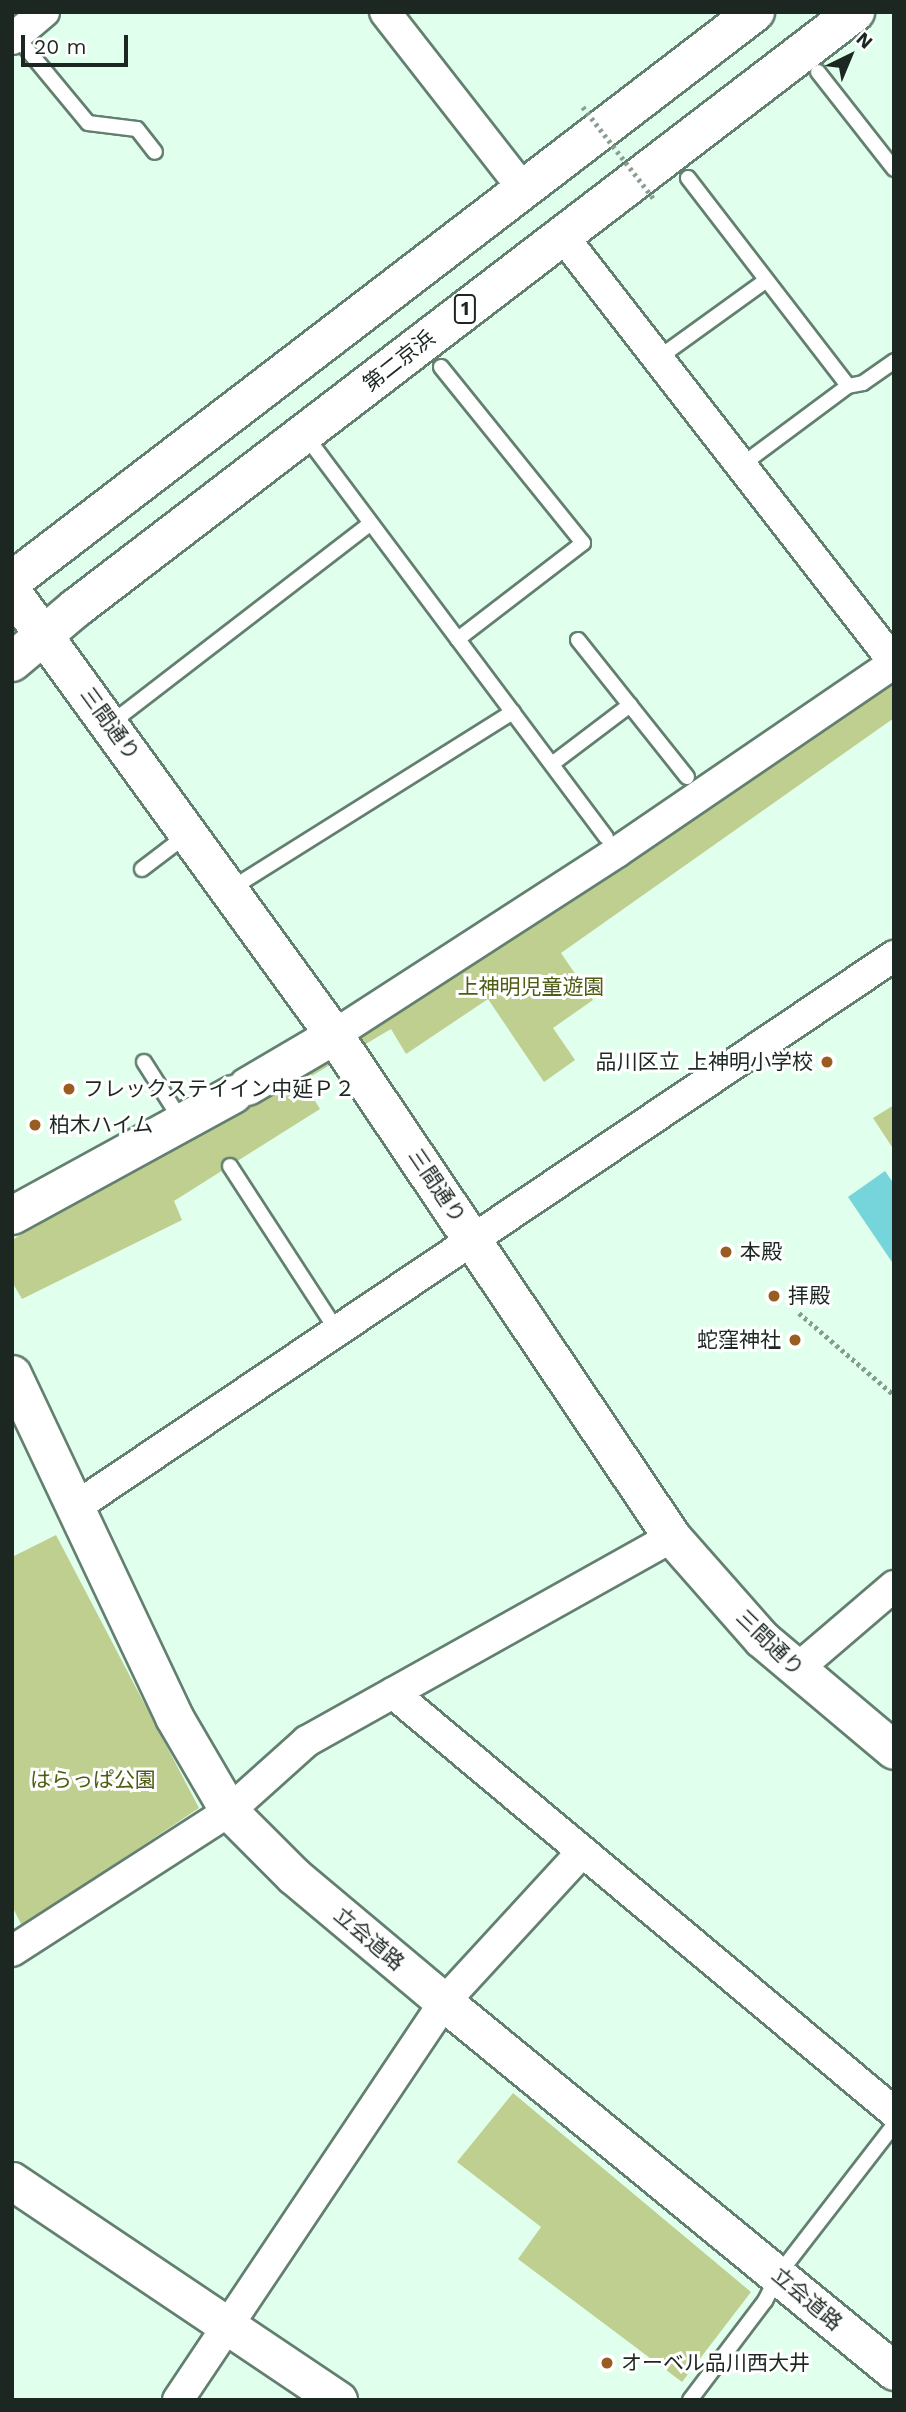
<!DOCTYPE html>
<html>
<head>
<meta charset="utf-8">
<style>
  body { margin:0 }
  #map { position:relative; width:906px; height:2412px; overflow:hidden; background:#e0ffed; font-family:"Work Sans","Noto Sans JP",sans-serif }
  div>[style] { position:absolute }
  .green>* { inset:0; background:#becf90 }
  .water>* { inset:0; background:#75d5db }
  .path>* { height:4.5px; margin-top:-2.25px; transform-origin:0; background:repeating-linear-gradient(90deg,#879d90 0 3.5px,transparent 0 7px) }
  .roads { filter:drop-shadow(2px 0 #637f70) drop-shadow(-2px 0 #637f70) drop-shadow(0 2px #637f70) drop-shadow(0 -2px #637f70) }
  .service>* { height:14px; margin:-7px; padding:0 7px; transform-origin:7px; border-radius:7px; background:#fff }
  .minor>* { height:30px; margin:-15px; padding:0 15px; transform-origin:15px; border-radius:15px; background:#fff }
  .tertiary>* { height:37px; margin:-18.5px; padding:0 18.5px; transform-origin:18.5px; border-radius:18.5px; background:#fff }
  .trunk>* { height:38px; margin:-19px; padding:0 19px; transform-origin:19px; border-radius:19px; background:#fff }
  .path-bridge>* { height:4.5px; margin-top:-2.25px; transform-origin:0; background:repeating-linear-gradient(90deg,#879d90 0 3.5px,transparent 0 7px) }
  .dots>* { width:19px; height:19px; translate:-50% -50%; box-sizing:border-box; border:4px solid #fff; border-radius:50% }
  span { translate:-50% -50%; white-space:nowrap; text-align:center; line-height:1.15; -webkit-text-stroke:6px #fff; paint-order:stroke }
  .shield-label span { padding:2px 5px; background:#fff; border:2px solid; border-radius:5px; -webkit-text-stroke-width:0 }
  .shield-label { font-size:19px; color:#1c2721; font-weight:700 }
  .street-label { font-size:21px; color:#1c2721 }
  .park-label { font-size:21px; color:#4f5d14 }
  .poi-label { font-size:21px; color:#1c2721 }
  .right { translate:-100% -50%; text-align:right }
  .left { translate:0 -50%; text-align:left }
  .frame { position:absolute; inset:0; border:14px solid #1c2721; pointer-events:none }
  .north { position:absolute; left:815px; top:21px; width:70px; height:70px; -webkit-text-stroke:5px #fff; paint-order:stroke; rotate:43deg; font-size:19px; font-weight:700; line-height:28px; text-align:center; color:#1c2721 }
  .north::after { content:''; display:block; margin:auto; width:24px; height:32px; background:#1c2721; clip-path:polygon(50% 0,100% 100%,50% 72%,0 100%) }
  .scale { position:absolute; left:21px; top:35px; width:107px; height:32px; box-sizing:border-box; border:4px solid #1c2721; border-top:0; padding-left:9px; font-size:21px; line-height:24px; white-space:nowrap; color:#1c2721; -webkit-text-stroke:5px #fff; paint-order:stroke }
</style>
</head>
<body>
<div id="map">
  <div class="green">
    <div style="clip-path:polygon(889px 683px,894px 689px,894px 718px,561px 953px,593px 1000px,553px 1028px,575px 1060px,544px 1082px,488px 999px,406px 1054px,391px 1029px,303px 1081px,320px 1109px,174px 1201px,182px 1220px,22px 1299px,12px 1282px,12px 1240px,387px 1021px)"></div>
    <div style="clip-path:polygon(894px 1105px,894px 1150px,873px 1118px)"></div>
    <div style="clip-path:polygon(56px 1535px,199px 1808px,22px 1926px,12px 1906px,12px 1557px)"></div>
    <div style="clip-path:polygon(513px 2093px,751px 2292px,682px 2382px,518px 2259px,541px 2227px,457px 2162px)"></div>
  </div>
  <div class="water">
    <div style="clip-path:polygon(885px 1171px,894px 1184px,894px 1265px,848px 1197px)"></div>
  </div>
  <div class="path">
    <div style="left:799px;top:1313px;width:125px;rotate:40.8deg"></div>
  </div>
  <div class="roads">
    <div class="service">
      <div style="left:16px;top:36px;width:113px;rotate:50.4deg"></div>
      <div style="left:88px;top:123px;width:49px;rotate:7deg"></div>
      <div style="left:137px;top:129px;width:29px;rotate:52deg"></div>
      <div style="left:818px;top:72px;width:123px;rotate:51.9deg"></div>
      <div style="left:688px;top:178px;width:262px;rotate:52.4deg"></div>
      <div style="left:848px;top:386px;width:136px;rotate:143.4deg"></div>
      <div style="left:657px;top:359px;width:133px;rotate:-35.8deg"></div>
      <div style="left:441px;top:367px;width:226px;rotate:51.1deg"></div>
      <div style="left:583px;top:543px;width:158px;rotate:142.5deg"></div>
      <div style="left:848px;top:386px;width:15px;rotate:-11deg"></div>
      <div style="left:863px;top:383px;width:38px;rotate:-35deg"></div>
      <div style="left:305px;top:435px;width:502px;rotate:53.18deg"></div>
      <div style="left:578px;top:640px;width:175px;rotate:51.5deg"></div>
      <div style="left:110px;top:724px;width:329px;rotate:-37.6deg"></div>
      <div style="left:552px;top:764px;width:98px;rotate:-37.1deg"></div>
      <div style="left:142px;top:869px;width:58px;rotate:-37.3deg"></div>
      <div style="left:229px;top:890px;width:335px;rotate:-32.1deg"></div>
      <div style="left:144px;top:1062px;width:69px;rotate:57.5deg"></div>
      <div style="left:230px;top:1166px;width:198px;rotate:57deg"></div>
      <div style="left:690px;top:2400px;width:124px;rotate:-52.9deg"></div>
      <div style="left:765px;top:2301px;width:29px;rotate:-63deg"></div>
      <div style="left:778px;top:2275px;width:190px;rotate:-52.3deg"></div>
    </div>
    <div class="minor">
      <div style="left:385px;top:12px;width:226px;rotate:52deg"></div>
      <div style="left:12px;top:39px;width:42px;rotate:-40.2deg"></div>
      <div style="left:561px;top:234px;width:542px;rotate:52.12deg"></div>
      <div style="left:334px;top:1035px;width:337px;rotate:-32.9deg"></div>
      <div style="left:617px;top:852px;width:335px;rotate:-34.3deg"></div>
      <div style="left:77px;top:1506px;width:985px;rotate:-33.95deg"></div>
      <div style="left:796px;top:1670px;width:129px;rotate:-40.6deg"></div>
      <div style="left:393px;top:1693px;width:653px;rotate:39.91deg"></div>
      <div style="left:12px;top:1951px;width:258px;rotate:-32.8deg"></div>
      <div style="left:229px;top:1811px;width:105px;rotate:-41.9deg"></div>
      <div style="left:307px;top:1741px;width:418px;rotate:-29.2deg"></div>
      <div style="left:178px;top:2400px;width:479px;rotate:-56.2deg"></div>
      <div style="left:444px;top:2002px;width:204px;rotate:-47.4deg"></div>
    </div>
    <div class="tertiary">
      <div style="left:12px;top:592px;width:548px;rotate:53.99deg"></div>
      <div style="left:334px;top:1035px;width:605px;rotate:56.05deg"></div>
      <div style="left:672px;top:1537px;width:136px;rotate:48.6deg"></div>
      <div style="left:762px;top:1639px;width:172px;rotate:40.1deg"></div>
      <div style="left:247px;top:1086px;width:101px;rotate:-30.4deg"></div>
      <div style="left:12px;top:1215px;width:252px;rotate:-28.7deg"></div>
      <div style="left:12px;top:1374px;width:379px;rotate:64.7deg"></div>
      <div style="left:174px;top:1717px;width:109px;rotate:59.7deg"></div>
      <div style="left:229px;top:1811px;width:92px;rotate:45deg"></div>
      <div style="left:294px;top:1876px;width:196px;rotate:40deg"></div>
      <div style="left:444px;top:2002px;width:582px;rotate:39.35deg"></div>
      <div style="left:12px;top:2181px;width:393px;rotate:33.9deg"></div>
    </div>
    <div class="trunk">
      <div style="left:12px;top:581px;width:936px;rotate:-37.45deg"></div>
      <div style="left:12px;top:662px;width:84px;rotate:-40.2deg"></div>
      <div style="left:76px;top:608px;width:981px;rotate:-37.42deg"></div>
    </div>
  </div>
  <div class="path-bridge">
    <div style="left:583px;top:107px;width:116px;rotate:52.3deg"></div>
  </div>
  <div class="dots">
    <div style="left:827px;top:1062px;background:#995c21"></div>
    <div style="left:69px;top:1089px;background:#995c21"></div>
    <div style="left:35px;top:1125px;background:#995c21"></div>
    <div style="left:726px;top:1252px;background:#995c21"></div>
    <div style="left:774px;top:1296px;background:#995c21"></div>
    <div style="left:795px;top:1340px;background:#995c21"></div>
    <div style="left:607px;top:2363px;background:#995c21"></div>
  </div>
  <div class="shield-label">
    <span style="left:465px;top:309px">1</span>
  </div>
  <div class="street-label">
    <span style="left:399px;top:361px;rotate:-38deg">第二京浜</span>
    <span style="left:110px;top:724px;rotate:54deg">三間通り</span>
    <span style="left:437px;top:1186px;rotate:56deg">三間通り</span>
    <span style="left:770px;top:1643px;rotate:44deg">三間通り</span>
    <span style="left:369px;top:1939px;rotate:40deg">立会道路</span>
    <span style="left:807px;top:2299px;rotate:40deg">立会道路</span>
  </div>
  <div class="park-label">
    <span style="left:531px;top:987px">上神明児童遊園</span>
    <span style="left:93px;top:1780px">はらっぱ公園</span>
  </div>
  <div class="poi-label">
    <span class="right" style="left:813px;top:1062px">品川区立 上神明小学校</span>
    <span class="left" style="left:83px;top:1089px">フレックステイイン中延Ｐ２</span>
    <span class="left" style="left:49px;top:1125px">柏木ハイム</span>
    <span class="left" style="left:740px;top:1252px">本殿</span>
    <span class="left" style="left:788px;top:1296px">拝殿</span>
    <span class="right" style="left:781px;top:1340px">蛇窪神社</span>
    <span class="left" style="left:621px;top:2363px">オーベル品川西大井</span>
  </div>
  <div class="frame"></div>
  <div class="north">N</div>
  <div class="scale">20 m</div>
</div>
</body>
</html>
